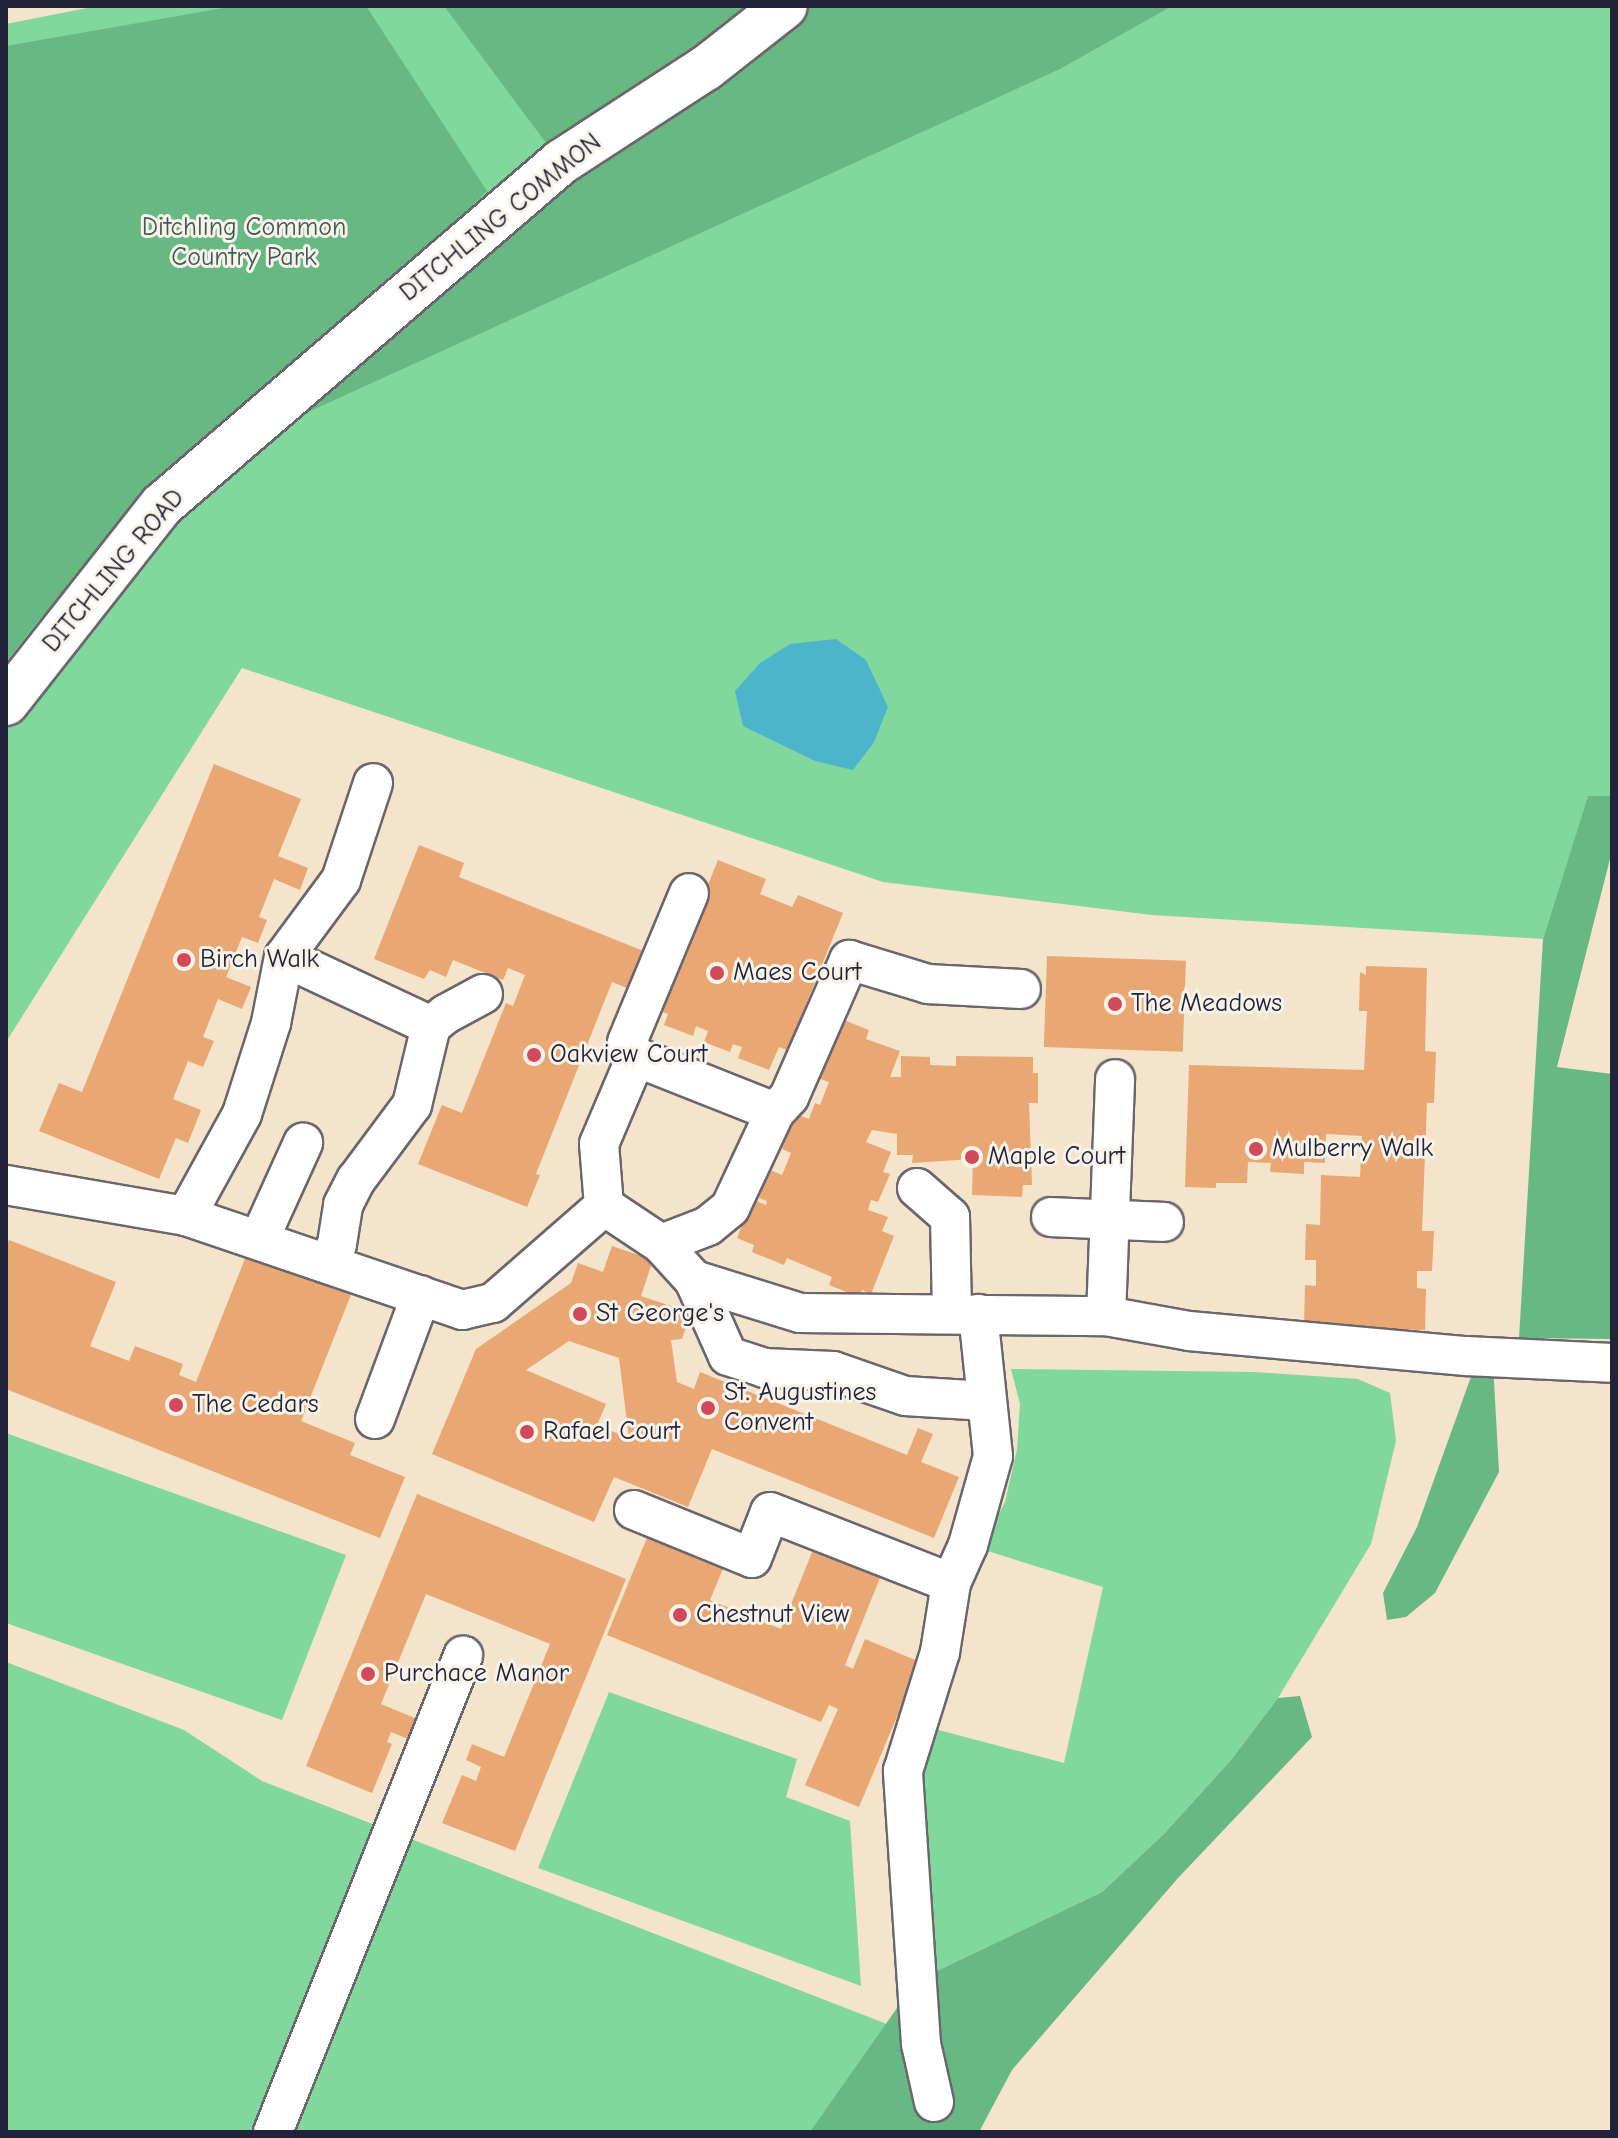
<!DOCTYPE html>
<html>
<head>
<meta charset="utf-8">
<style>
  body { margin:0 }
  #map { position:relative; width:1618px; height:2138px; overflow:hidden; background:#f3e4cb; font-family:"Comic Neue",sans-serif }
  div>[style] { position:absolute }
  .green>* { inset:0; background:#81d89c }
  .forest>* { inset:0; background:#68b884 }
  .water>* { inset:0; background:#4db5cb }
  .building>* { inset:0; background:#e8a773; transform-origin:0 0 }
  .roads { filter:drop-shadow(2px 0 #6b666d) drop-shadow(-2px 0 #6b666d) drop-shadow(0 2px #6b666d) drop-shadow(0 -2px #6b666d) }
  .minor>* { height:38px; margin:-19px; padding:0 19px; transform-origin:19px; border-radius:19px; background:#fff }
  .major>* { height:44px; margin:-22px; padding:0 22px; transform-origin:22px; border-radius:22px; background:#fff }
  .dots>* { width:22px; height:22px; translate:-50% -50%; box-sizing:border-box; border:4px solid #f7f3e8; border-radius:50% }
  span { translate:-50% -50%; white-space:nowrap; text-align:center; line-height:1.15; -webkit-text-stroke:6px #f7f3e8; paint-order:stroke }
  .street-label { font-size:26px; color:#22223b }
  .park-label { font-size:26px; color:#3e5958 }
  .poi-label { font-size:26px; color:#22223b }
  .left { translate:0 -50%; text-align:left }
  .frame { position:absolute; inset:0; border:8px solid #22223b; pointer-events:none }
</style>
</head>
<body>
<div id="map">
  <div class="green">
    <div style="clip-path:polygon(97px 6px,1612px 6px,1612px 796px,1588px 797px,1543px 939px,1152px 915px,883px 882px,242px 668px,6px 1042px,6px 24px)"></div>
    <div style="clip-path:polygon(1011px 1369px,1255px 1372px,1358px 1379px,1390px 1393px,1396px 1441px,1371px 1544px,1278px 1698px,1231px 1760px,1164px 1834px,1102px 1892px,916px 1981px,916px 1724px,1064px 1763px,1103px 1587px,981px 1549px,1005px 1502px,1017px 1449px,1020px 1404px)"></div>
    <div style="clip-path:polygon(6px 1433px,346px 1555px,282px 1720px,6px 1623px)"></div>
    <div style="clip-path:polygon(6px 1662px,184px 1730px,262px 1781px,897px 2028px,849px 2132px,6px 2132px)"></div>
    <div style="clip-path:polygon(609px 1692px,797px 1759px,786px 1797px,850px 1821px,861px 1986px,538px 1868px)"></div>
  </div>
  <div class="forest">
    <div style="clip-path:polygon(235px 6px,366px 6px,487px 191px,38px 621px,6px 662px,6px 46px)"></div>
    <div style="clip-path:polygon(444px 6px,1172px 6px,1060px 69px,225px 450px,561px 163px)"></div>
    <div style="clip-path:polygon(1588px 796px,1612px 796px,1612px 851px,1557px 1067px,1612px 1074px,1612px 1339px,1519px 1338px,1543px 939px)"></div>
    <div style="clip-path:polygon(1493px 1363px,1499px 1472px,1435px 1593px,1406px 1617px,1387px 1620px,1383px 1593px,1417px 1527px,1472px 1374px)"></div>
    <div style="clip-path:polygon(1300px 1696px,1312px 1737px,1178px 1878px,1012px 2070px,979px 2132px,810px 2132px,916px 1981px,1102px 1892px,1164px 1834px,1231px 1760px,1278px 1698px)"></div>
  </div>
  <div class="water">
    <div style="clip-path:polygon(836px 639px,866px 660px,888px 707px,874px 742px,853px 770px,815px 761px,743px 726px,735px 691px,760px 663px,790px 644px)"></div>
  </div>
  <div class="building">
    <div style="clip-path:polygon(214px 764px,301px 799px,278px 856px,308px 868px,300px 890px,274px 879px,259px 917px,267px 920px,258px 943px,242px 937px,226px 977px,251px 987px,242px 1009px,218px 999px,203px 1037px,214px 1041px,203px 1067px,188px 1061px,173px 1099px,201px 1110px,188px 1143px,176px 1138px,159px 1179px,39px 1131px,59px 1083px,82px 1092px)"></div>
    <div style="clip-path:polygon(419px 845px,464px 863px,459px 877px,676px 964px,718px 860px,766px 879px,760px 894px,792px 907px,798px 895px,843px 913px,802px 1014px,837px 1028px,841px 1019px,869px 1030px,866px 1039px,900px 1051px,890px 1077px,901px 1077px,901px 1056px,930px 1057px,930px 1065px,956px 1066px,956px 1056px,1033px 1057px,1033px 1073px,1038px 1073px,1038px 1103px,1029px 1103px,1032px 1185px,1023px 1185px,1022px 1197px,972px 1195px,973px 1159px,912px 1163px,913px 1155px,897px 1155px,897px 1134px,872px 1130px,866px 1142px,891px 1152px,883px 1172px,890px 1174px,878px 1202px,871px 1200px,868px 1210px,888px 1217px,882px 1231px,894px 1236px,871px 1294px,862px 1290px,859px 1297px,829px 1285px,832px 1277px,787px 1258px,784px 1265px,752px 1252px,754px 1245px,737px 1238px,752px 1199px,766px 1205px,767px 1201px,759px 1198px,770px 1170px,782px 1175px,791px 1153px,782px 1149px,796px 1114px,809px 1119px,815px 1103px,820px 1105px,829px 1082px,818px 1078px,823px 1064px,779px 1047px,769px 1070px,738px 1058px,742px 1047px,733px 1044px,730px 1052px,704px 1042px,708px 1031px,696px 1026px,693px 1036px,664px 1025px,668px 1014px,655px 1009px,659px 1001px,612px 982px,536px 1174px,540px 1175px,527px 1207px,418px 1164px,442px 1105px,462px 1113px,506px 1003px,513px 1006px,525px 975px,508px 968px,503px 980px,453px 960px,446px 977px,430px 970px,424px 979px,374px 959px)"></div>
    <div style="left:1047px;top:956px;width:139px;height:91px;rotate:2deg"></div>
    <div style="clip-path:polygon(1366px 966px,1427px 968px,1425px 1051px,1436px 1052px,1434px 1103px,1427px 1103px,1422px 1231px,1434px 1231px,1432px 1271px,1417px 1271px,1417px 1288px,1426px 1289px,1425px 1330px,1304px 1326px,1305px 1285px,1316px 1286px,1316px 1260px,1305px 1260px,1306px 1224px,1320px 1225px,1321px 1175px,1360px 1177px,1362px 1136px,1326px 1134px,1325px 1163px,1304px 1162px,1304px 1174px,1270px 1172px,1271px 1163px,1248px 1162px,1247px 1183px,1216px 1183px,1216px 1188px,1185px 1187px,1189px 1065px,1364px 1070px,1367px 1011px,1359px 1011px,1360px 972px,1366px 975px)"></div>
    <div style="clip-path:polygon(9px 1240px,116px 1282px,90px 1346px,129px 1361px,135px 1346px,183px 1364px,179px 1375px,196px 1382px,248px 1251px,352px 1292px,301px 1421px,355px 1443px,350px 1455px,405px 1477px,380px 1538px,6px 1389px,6px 1248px)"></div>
    <div style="clip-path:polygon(evenodd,612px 1246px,653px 1260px,641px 1296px,691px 1313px,682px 1339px,671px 1340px,677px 1382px,694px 1389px,700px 1372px,907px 1455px,918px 1428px,933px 1434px,921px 1462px,959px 1477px,934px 1538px,712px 1449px,688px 1507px,614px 1477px,594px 1522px,432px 1454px,476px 1349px,571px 1283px,578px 1263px,603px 1272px,612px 1246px,569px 1341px,619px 1358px,629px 1438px,597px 1425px,606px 1404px,526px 1370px,569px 1341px)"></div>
    <div style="clip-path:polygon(417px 1494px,626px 1579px,515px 1851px,442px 1823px,462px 1775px,476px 1781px,481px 1767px,466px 1760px,472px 1744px,504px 1757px,550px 1644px,426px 1594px,381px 1704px,417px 1719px,408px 1739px,391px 1732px,387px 1742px,392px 1744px,372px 1793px,306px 1766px)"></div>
    <div style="clip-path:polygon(649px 1533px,725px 1564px,710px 1600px,781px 1629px,817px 1540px,884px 1568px,845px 1665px,853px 1669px,865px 1639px,920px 1662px,859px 1807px,805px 1785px,838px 1709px,829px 1705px,821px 1722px,607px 1635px)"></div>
  </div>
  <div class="roads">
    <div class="minor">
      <div style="left:284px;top:957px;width:162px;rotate:25.1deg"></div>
      <div style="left:431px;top:1026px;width:19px;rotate:-39deg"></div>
      <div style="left:446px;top:1014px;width:42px;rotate:-28.4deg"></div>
      <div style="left:636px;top:1057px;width:17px;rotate:-121deg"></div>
      <div style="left:627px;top:1042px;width:161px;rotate:-67.4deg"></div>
      <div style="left:775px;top:1112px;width:21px;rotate:-47deg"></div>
      <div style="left:789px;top:1097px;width:150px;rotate:-66.3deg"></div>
      <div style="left:849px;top:960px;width:83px;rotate:16.9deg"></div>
      <div style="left:928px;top:984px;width:93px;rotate:3.1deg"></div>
      <div style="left:6px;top:1185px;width:183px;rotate:9.8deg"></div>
      <div style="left:186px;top:1216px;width:292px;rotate:18.8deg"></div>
      <div style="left:462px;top:1310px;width:32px;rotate:-13deg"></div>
      <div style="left:493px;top:1303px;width:147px;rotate:-41.1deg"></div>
      <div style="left:604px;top:1206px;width:62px;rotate:-94.6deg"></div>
      <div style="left:599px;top:1144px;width:95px;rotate:-67deg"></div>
      <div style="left:636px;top:1057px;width:149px;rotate:21.6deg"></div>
      <div style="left:775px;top:1112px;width:106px;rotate:115.1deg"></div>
      <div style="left:730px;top:1208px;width:28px;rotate:141deg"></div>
      <div style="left:708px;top:1226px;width:50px;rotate:159deg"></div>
      <div style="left:917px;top:1188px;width:44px;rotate:41.3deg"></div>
      <div style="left:950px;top:1217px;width:96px;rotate:88.8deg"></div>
      <div style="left:604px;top:1206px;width:69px;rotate:33.7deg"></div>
      <div style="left:661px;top:1244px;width:49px;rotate:47.5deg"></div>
      <div style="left:694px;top:1280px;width:111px;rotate:17.3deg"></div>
      <div style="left:800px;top:1313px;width:306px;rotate:0.6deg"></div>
      <div style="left:1106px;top:1316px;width:84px;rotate:10.2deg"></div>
      <div style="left:1189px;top:1331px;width:278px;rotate:5.2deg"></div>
      <div style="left:1466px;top:1356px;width:146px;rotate:2.7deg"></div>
      <div style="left:186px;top:1216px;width:116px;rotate:-61.2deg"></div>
      <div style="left:242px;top:1114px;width:96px;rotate:-72.3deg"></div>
      <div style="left:271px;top:1023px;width:67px;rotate:-78.9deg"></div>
      <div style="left:284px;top:957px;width:96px;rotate:-53.5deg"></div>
      <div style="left:341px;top:880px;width:102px;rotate:-71.7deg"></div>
      <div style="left:1051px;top:1217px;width:113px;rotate:2.5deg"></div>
      <div style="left:259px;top:1240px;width:107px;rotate:-65.6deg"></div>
      <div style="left:328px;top:1264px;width:22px;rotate:-66deg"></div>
      <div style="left:337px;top:1244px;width:39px;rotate:-81deg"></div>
      <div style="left:343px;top:1205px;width:28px;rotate:-63deg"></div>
      <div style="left:356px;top:1180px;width:94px;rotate:-53.3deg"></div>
      <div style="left:412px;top:1105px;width:81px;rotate:-76.5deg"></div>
      <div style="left:694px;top:1280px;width:83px;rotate:65.9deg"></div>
      <div style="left:728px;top:1356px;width:38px;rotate:18deg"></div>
      <div style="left:764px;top:1368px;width:69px;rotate:2.5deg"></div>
      <div style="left:833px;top:1371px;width:76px;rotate:19.1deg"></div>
      <div style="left:905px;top:1396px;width:81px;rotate:3.5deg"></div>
      <div style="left:1106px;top:1316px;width:237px;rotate:-87.8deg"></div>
      <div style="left:375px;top:1419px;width:132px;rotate:-69.6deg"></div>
      <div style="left:634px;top:1510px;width:127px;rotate:22.1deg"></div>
      <div style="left:752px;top:1558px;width:49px;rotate:-68.6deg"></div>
      <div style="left:770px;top:1512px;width:194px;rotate:21.4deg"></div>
      <div style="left:934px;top:2102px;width:59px;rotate:-102.6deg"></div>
      <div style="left:921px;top:2044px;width:274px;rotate:-93.8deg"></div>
      <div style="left:903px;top:1771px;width:125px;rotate:-72.7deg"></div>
      <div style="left:940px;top:1652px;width:70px;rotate:-80.9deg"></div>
      <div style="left:951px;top:1583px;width:42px;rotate:-65.9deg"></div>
      <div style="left:968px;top:1545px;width:92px;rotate:-74.3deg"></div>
      <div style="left:993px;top:1456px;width:143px;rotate:-96deg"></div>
      <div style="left:273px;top:2132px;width:513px;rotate:-68.24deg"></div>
    </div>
    <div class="major">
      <div style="left:6px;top:703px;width:252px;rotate:-51.8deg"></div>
      <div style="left:162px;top:505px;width:526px;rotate:-40.68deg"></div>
      <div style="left:561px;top:162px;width:173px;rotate:-33deg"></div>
      <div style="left:706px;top:68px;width:100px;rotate:-38.1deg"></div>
    </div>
  </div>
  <div class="dots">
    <div style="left:184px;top:960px;background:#d1495b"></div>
    <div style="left:717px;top:973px;background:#d1495b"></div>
    <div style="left:1115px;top:1004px;background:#d1495b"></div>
    <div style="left:534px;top:1055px;background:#d1495b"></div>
    <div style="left:1256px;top:1149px;background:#d1495b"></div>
    <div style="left:972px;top:1157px;background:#d1495b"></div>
    <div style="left:580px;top:1314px;background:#d1495b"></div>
    <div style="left:176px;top:1405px;background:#d1495b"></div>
    <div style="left:708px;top:1408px;background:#d1495b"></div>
    <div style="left:527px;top:1432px;background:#d1495b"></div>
    <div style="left:680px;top:1615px;background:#d1495b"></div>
    <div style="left:368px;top:1674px;background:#d1495b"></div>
  </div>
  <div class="street-label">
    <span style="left:501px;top:218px;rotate:-39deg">DITCHLING COMMON</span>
    <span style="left:114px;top:571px;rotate:-50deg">DITCHLING ROAD</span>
  </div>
  <div class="park-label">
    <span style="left:244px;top:243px">Ditchling Common<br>Country Park</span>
  </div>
  <div class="poi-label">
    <span class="left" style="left:200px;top:960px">Birch Walk</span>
    <span class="left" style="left:733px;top:973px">Maes Court</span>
    <span class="left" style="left:1131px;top:1004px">The Meadows</span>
    <span class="left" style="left:550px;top:1055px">Oakview Court</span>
    <span class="left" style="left:1272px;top:1149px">Mulberry Walk</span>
    <span class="left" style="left:988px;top:1157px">Maple Court</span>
    <span class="left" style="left:596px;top:1314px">St George's</span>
    <span class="left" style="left:724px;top:1408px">St. Augustines<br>Convent</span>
    <span class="left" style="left:192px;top:1405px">The Cedars</span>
    <span class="left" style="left:543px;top:1432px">Rafael Court</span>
    <span class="left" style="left:696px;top:1615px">Chestnut View</span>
    <span class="left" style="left:384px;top:1674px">Purchace Manor</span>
  </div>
  <div class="frame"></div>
</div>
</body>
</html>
